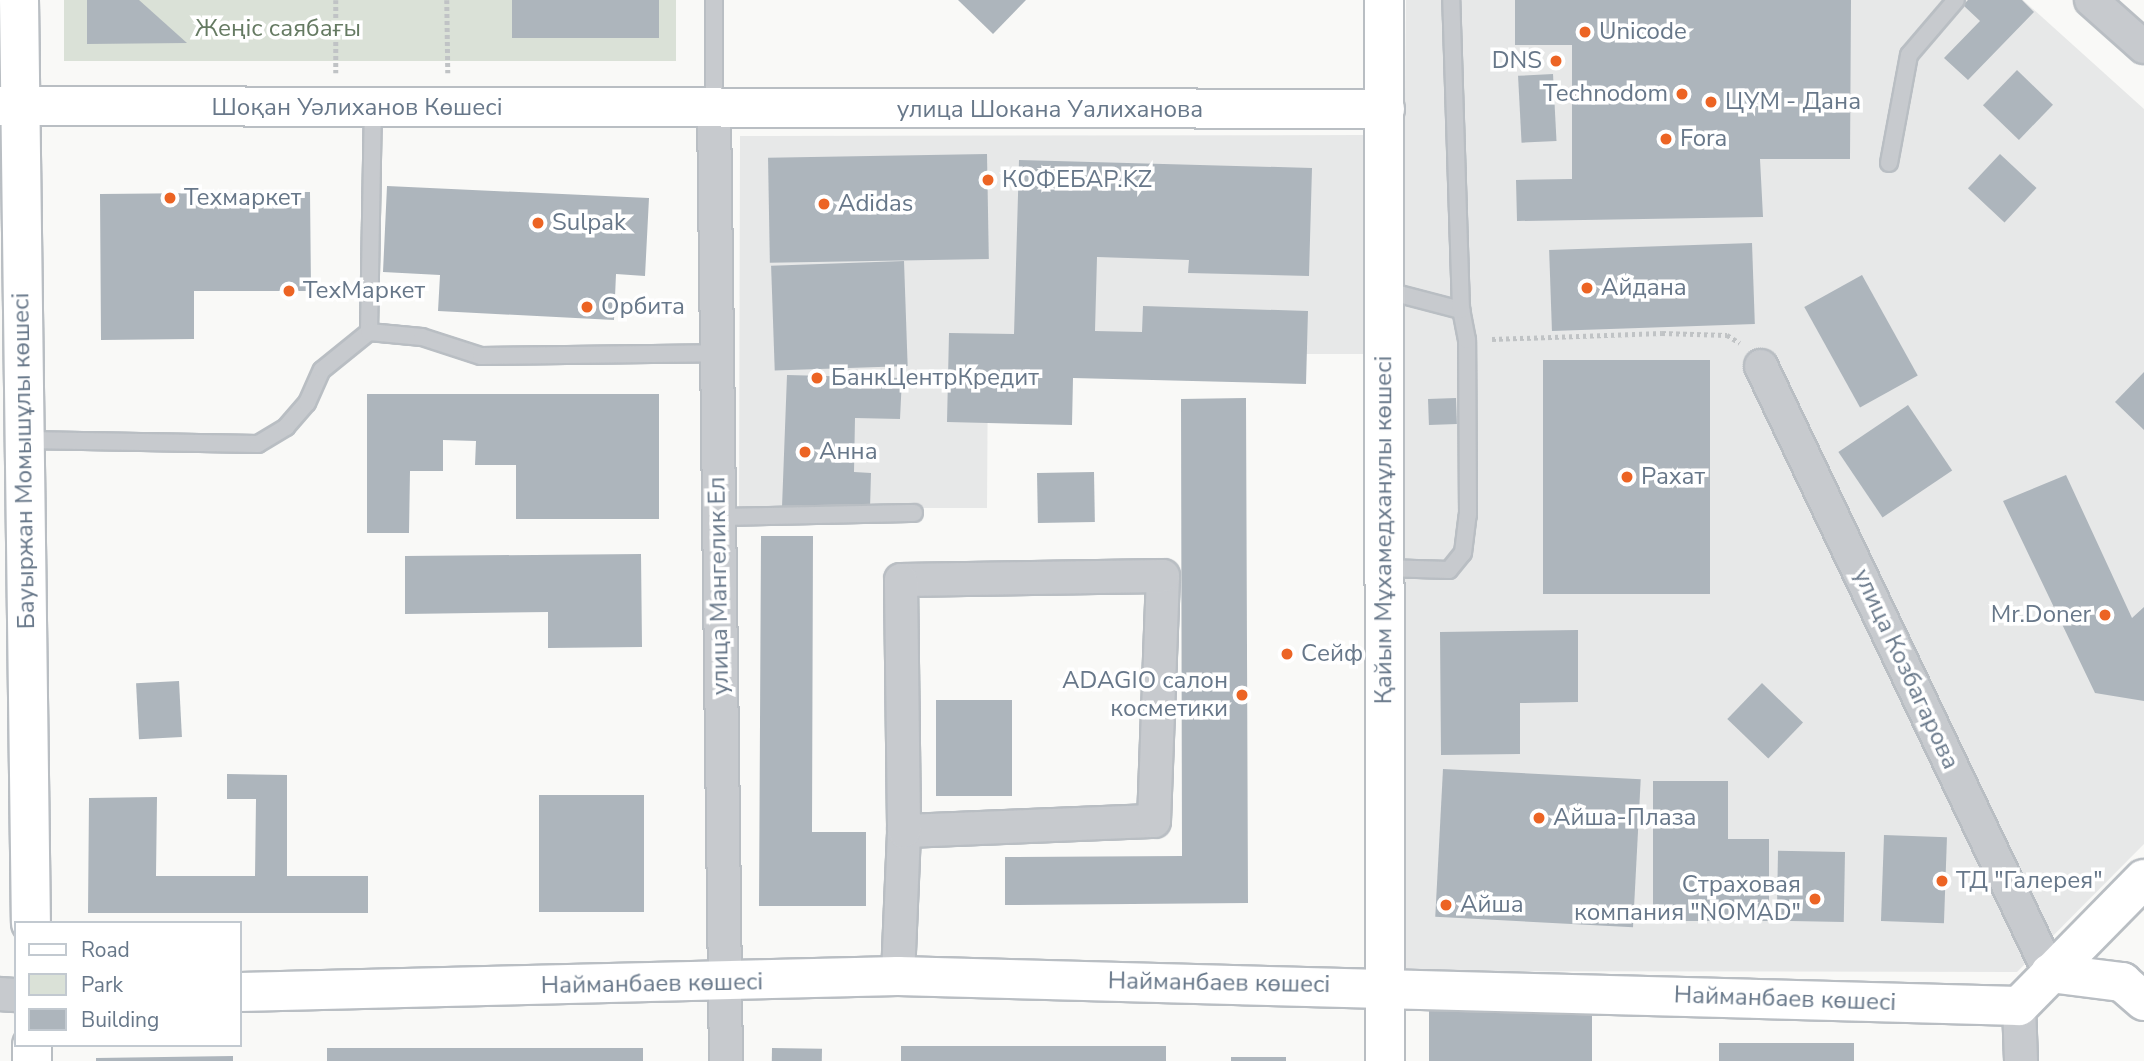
<!DOCTYPE html>
<html>
<head>
<meta charset="utf-8">
<style>
  body { margin:0 }
  #map { position:relative; width:2144px; height:1061px; overflow:hidden; background:#f9f9f7; font-family:"Nunito Sans",sans-serif }
  div>[style] { position:absolute }
  .built>* { inset:0; background:#e7e8e8 }
  .green>* { inset:0; background:#dae1d7; transform-origin:0 0 }
  .building>* { inset:0; background:#adb5bc; transform-origin:0 0 }
  .path>* { height:4.5px; margin-top:-2.25px; transform-origin:0; background:repeating-linear-gradient(90deg,#c0c3c5 0 3.5px,transparent 0 7px) }
  .roads { filter:drop-shadow(2px 0 #b9bec3) drop-shadow(-2px 0 #b9bec3) drop-shadow(0 2px #b9bec3) drop-shadow(0 -2px #b9bec3) }
  .lane>* { height:16px; margin:-8px; padding:0 8px; transform-origin:8px; border-radius:8px; background:#c7cace }
  .street>* { height:32px; margin:-16px; padding:0 16px; transform-origin:16px; border-radius:16px; background:#c7cace }
  .secondary>* { height:38px; margin:-19px; padding:0 19px; transform-origin:19px; border-radius:19px; background:#fff }
  .dots>* { width:19px; height:19px; translate:-50% -50%; box-sizing:border-box; border:4px solid #fff; border-radius:50% }
  span { translate:-50% -50%; white-space:nowrap; text-align:center; line-height:1.15; -webkit-text-stroke:7px #fff; paint-order:stroke }
  .park-label { font-size:24px; color:#657a62 }
  .poi-label { font-size:24px; color:#677789 }
  .left { translate:0 -50%; text-align:left }
  .right { translate:-100% -50%; text-align:right }
  .street-label { font-size:24px; color:#677789 }
  .legend { position:absolute; left:14px; top:921px; width:228px; height:126px; box-sizing:border-box; background:#fff; border:2px solid #c2c9d0; margin:0; padding:9px 12px; list-style:none; font-size:21px; color:#677789 }
  .legend li { display:flex; align-items:center; gap:14px; height:35px }
  .legend b { width:35px; border:2px solid #c2c9d0 }
</style>
</head>
<body>
<div id="map">
  <div class="built">
    <div style="clip-path:polygon(1406px 0,2023px 0,2144px 109px,2144px 844px,2017px 972px,1396px 971px)"></div>
    <div style="clip-path:polygon(1363px 135px,1363px 354px,988px 354px,987px 508px,739px 508px,740px 136px)"></div>
  </div>
  <div class="green">
    <div style="left:64px;top:0;width:612px;height:61px"></div>
  </div>
  <div class="building">
    <div style="clip-path:polygon(87px 0,139px 0,187px 43px,87px 44px)"></div>
    <div style="left:512px;top:0;width:147px;height:38px"></div>
    <div style="clip-path:polygon(958px 0,1026px 0,993px 34px)"></div>
    <div style="clip-path:polygon(1515px 0,1851px 0,1850px 159px,1760px 159px,1763px 217px,1517px 221px,1516px 180px,1572px 179px,1572px 45px,1515px 45px)"></div>
    <div style="clip-path:polygon(1968px 0,2022px 0,2034px 12px,1968px 80px,1944px 58px,1980px 21px,1963px 5px)"></div>
    <div style="left:2017px;top:70px;width:50px;height:49px;rotate:44deg"></div>
    <div style="left:1553px;top:74px;width:67px;height:35px;rotate:87deg"></div>
    <div style="left:987px;top:154px;width:105px;height:219px;rotate:89deg"></div>
    <div style="left:2000px;top:154px;width:50px;height:47px;rotate:43deg"></div>
    <div style="clip-path:polygon(1019px 160px,1312px 168px,1309px 276px,1188px 273px,1189px 260px,1097px 257px,1095px 331px,1142px 332px,1143px 306px,1308px 311px,1306px 384px,1073px 378px,1072px 425px,947px 422px,949px 333px,1014px 334px)"></div>
    <div style="clip-path:polygon(387px 186px,649px 198px,645px 276px,616px 274px,614px 320px,438px 311px,440px 275px,383px 272px)"></div>
    <div style="clip-path:polygon(310px 192px,311px 288px,334px 291px,194px 291px,194px 339px,101px 340px,100px 194px)"></div>
    <div style="left:1752px;top:243px;width:81px;height:203px;rotate:88deg"></div>
    <div style="left:904px;top:261px;width:105px;height:133px;rotate:88deg"></div>
    <div style="left:1862px;top:275px;width:115px;height:66px;rotate:61deg"></div>
    <div style="left:1710px;top:360px;width:234px;height:167px;rotate:90deg"></div>
    <div style="clip-path:polygon(2144px 372px,2144px 430px,2115px 402px)"></div>
    <div style="clip-path:polygon(787px 375px,902px 378px,900px 419px,855px 418px,854px 472px,871px 473px,870px 509px,782px 507px)"></div>
    <div style="clip-path:polygon(367px 394px,659px 394px,659px 519px,516px 519px,516px 465px,475px 465px,476px 441px,443px 440px,443px 471px,410px 471px,409px 533px,367px 533px)"></div>
    <div style="clip-path:polygon(1246px 398px,1248px 903px,1005px 905px,1005px 857px,1182px 856px,1181px 399px)"></div>
    <div style="left:1456px;top:398px;width:26px;height:28px;rotate:88deg"></div>
    <div style="left:1908px;top:405px;width:79px;height:84px;rotate:56deg"></div>
    <div style="left:1094px;top:472px;width:50px;height:57px;rotate:89deg"></div>
    <div style="clip-path:polygon(2066px 475px,2132px 618px,2144px 607px,2144px 701px,2095px 693px,2003px 501px)"></div>
    <div style="clip-path:polygon(761px 536px,813px 536px,812px 832px,866px 832px,866px 906px,759px 906px)"></div>
    <div style="clip-path:polygon(641px 554px,642px 647px,548px 648px,548px 612px,405px 614px,405px 556px)"></div>
    <div style="clip-path:polygon(1578px 630px,1578px 702px,1520px 703px,1520px 754px,1441px 755px,1440px 632px)"></div>
    <div style="left:179px;top:681px;width:56px;height:43px;rotate:87deg"></div>
    <div style="left:1762px;top:683px;width:57px;height:50px;rotate:44deg"></div>
    <div style="left:936px;top:700px;width:76px;height:96px"></div>
    <div style="left:1443px;top:769px;width:198px;height:148px;rotate:3deg"></div>
    <div style="clip-path:polygon(227px 774px,287px 775px,287px 876px,368px 876px,368px 913px,88px 913px,89px 798px,157px 797px,156px 876px,255px 876px,256px 799px,227px 799px)"></div>
    <div style="clip-path:polygon(1653px 781px,1728px 781px,1728px 839px,1769px 839px,1769px 921px,1653px 921px)"></div>
    <div style="left:644px;top:795px;width:117px;height:105px;rotate:90deg"></div>
    <div style="left:1884px;top:835px;width:63px;height:86px;rotate:2deg"></div>
    <div style="left:1845px;top:852px;width:70px;height:67px;rotate:91deg"></div>
    <div style="left:1592px;top:998px;width:63px;height:163px;rotate:90deg"></div>
    <div style="left:1854px;top:1043px;width:18px;height:135px;rotate:90deg"></div>
    <div style="left:901px;top:1046px;width:265px;height:15px"></div>
    <div style="left:327px;top:1048px;width:316px;height:13px"></div>
    <div style="left:772px;top:1048px;width:50px;height:13px;rotate:1deg"></div>
    <div style="clip-path:polygon(233px 1056px,233px 1061px,96px 1061px,96px 1058px)"></div>
    <div style="left:1231px;top:1057px;width:55px;height:4px"></div>
  </div>
  <div class="path">
    <div style="left:336px;top:0;width:73px;rotate:90deg"></div>
    <div style="left:447px;top:0;width:73px;rotate:89.2deg"></div>
    <div style="left:1492px;top:339px;width:170px;rotate:-2deg"></div>
    <div style="left:1662px;top:333px;width:65px;rotate:1.8deg"></div>
    <div style="left:1727px;top:335px;width:15px;rotate:32deg"></div>
  </div>
  <div class="roads">
    <div class="lane">
      <div style="left:714px;top:0;width:108px;rotate:90deg"></div>
      <div style="left:1889px;top:163px;width:110px;rotate:-79.5deg"></div>
      <div style="left:1909px;top:55px;width:72px;rotate:-49.5deg"></div>
      <div style="left:1384px;top:290px;width:80px;rotate:14.6deg"></div>
      <div style="left:369px;top:332px;width:223px;rotate:-89deg"></div>
      <div style="left:24px;top:440px;width:234px;rotate:1deg"></div>
      <div style="left:258px;top:444px;width:33px;rotate:-31deg"></div>
      <div style="left:286px;top:427px;width:32px;rotate:-49deg"></div>
      <div style="left:307px;top:403px;width:36px;rotate:-66deg"></div>
      <div style="left:322px;top:370px;width:60px;rotate:-39deg"></div>
      <div style="left:369px;top:332px;width:53px;rotate:5.4deg"></div>
      <div style="left:422px;top:337px;width:62px;rotate:17.9deg"></div>
      <div style="left:481px;top:356px;width:235px;rotate:-0.7deg"></div>
      <div style="left:718px;top:517px;width:196px;rotate:-1.2deg"></div>
      <div style="left:1384px;top:568px;width:65px;rotate:1.8deg"></div>
      <div style="left:1449px;top:570px;width:22px;rotate:-51deg"></div>
      <div style="left:1463px;top:553px;width:38px;rotate:-83deg"></div>
      <div style="left:1468px;top:515px;width:175px;rotate:-90.3deg"></div>
      <div style="left:1467px;top:340px;width:31px;rotate:-101deg"></div>
      <div style="left:1461px;top:310px;width:310px;rotate:-91.8deg"></div>
    </div>
    <div class="street">
      <div style="left:2091px;top:0;width:71px;rotate:41.6deg"></div>
      <div style="left:714px;top:110px;width:951px;rotate:89.28deg"></div>
      <div style="left:1761px;top:366px;width:672px;rotate:64.54deg"></div>
      <div style="left:898px;top:976px;width:145px;rotate:-87.6deg"></div>
      <div style="left:904px;top:831px;width:250px;rotate:-2.3deg"></div>
      <div style="left:1154px;top:821px;width:245px;rotate:-87.9deg"></div>
      <div style="left:1163px;top:576px;width:262px;rotate:179.1deg"></div>
      <div style="left:901px;top:580px;width:251px;rotate:89.3deg"></div>
      <div style="left:0;top:994px;width:16px;rotate:4deg"></div>
      <div style="left:2019px;top:1006px;width:55px;rotate:87.9deg"></div>
    </div>
    <div class="secondary">
      <div style="left:19px;top:0;width:923px;rotate:89.26deg"></div>
      <div style="left:1384px;top:0;width:1061px;rotate:89.95deg"></div>
      <div style="left:0;top:106px;width:1385px;rotate:0.12deg"></div>
      <div style="left:2050px;top:973px;width:73px;rotate:7.1deg"></div>
      <div style="left:2122px;top:982px;width:29px;rotate:41deg"></div>
      <div style="left:240px;top:992px;width:658px;rotate:-1.39deg"></div>
      <div style="left:898px;top:976px;width:1121px;rotate:1.53deg"></div>
      <div style="left:2019px;top:1006px;width:178px;rotate:-45.5deg"></div>
      <div style="left:32px;top:1061px;width:16px;rotate:-90deg"></div>
    </div>
  </div>
  <div class="dots">
    <div style="left:1585px;top:32px;background:#ec6424"></div>
    <div style="left:1556px;top:61px;background:#ec6424"></div>
    <div style="left:1682px;top:94px;background:#ec6424"></div>
    <div style="left:1711px;top:102px;background:#ec6424"></div>
    <div style="left:1666px;top:139px;background:#ec6424"></div>
    <div style="left:988px;top:180px;background:#ec6424"></div>
    <div style="left:170px;top:198px;background:#ec6424"></div>
    <div style="left:824px;top:204px;background:#ec6424"></div>
    <div style="left:538px;top:223px;background:#ec6424"></div>
    <div style="left:1587px;top:288px;background:#ec6424"></div>
    <div style="left:289px;top:291px;background:#ec6424"></div>
    <div style="left:587px;top:307px;background:#ec6424"></div>
    <div style="left:817px;top:378px;background:#ec6424"></div>
    <div style="left:805px;top:452px;background:#ec6424"></div>
    <div style="left:1627px;top:477px;background:#ec6424"></div>
    <div style="left:2105px;top:615px;background:#ec6424"></div>
    <div style="left:1287px;top:654px;background:#ec6424"></div>
    <div style="left:1242px;top:695px;background:#ec6424"></div>
    <div style="left:1539px;top:818px;background:#ec6424"></div>
    <div style="left:1942px;top:881px;background:#ec6424"></div>
    <div style="left:1815px;top:899px;background:#ec6424"></div>
    <div style="left:1446px;top:905px;background:#ec6424"></div>
  </div>
  <div class="park-label">
    <span style="left:278px;top:29px">Жеңіс саябағы</span>
  </div>
  <div class="poi-label">
    <span class="left" style="left:1599px;top:32px">Unicode</span>
    <span class="right" style="left:1542px;top:61px">DNS</span>
    <span class="right" style="left:1668px;top:94px">Technodom</span>
    <span class="left" style="left:1725px;top:102px">ЦУМ - Дана</span>
    <span class="left" style="left:1680px;top:139px">Fora</span>
    <span class="left" style="left:1002px;top:180px">КОФЕБАР.KZ</span>
    <span class="left" style="left:184px;top:198px">Техмаркет</span>
    <span class="left" style="left:838px;top:204px">Adidas</span>
    <span class="left" style="left:552px;top:223px">Sulpak</span>
    <span class="left" style="left:1601px;top:288px">Айдана</span>
    <span class="left" style="left:303px;top:291px">ТехМаркет</span>
    <span class="left" style="left:601px;top:307px">Орбита</span>
    <span class="left" style="left:831px;top:378px">БанкЦентрКредит</span>
    <span class="left" style="left:819px;top:452px">Анна</span>
    <span class="left" style="left:1641px;top:477px">Рахат</span>
    <span class="right" style="left:2091px;top:615px">Mr.Doner</span>
    <span class="left" style="left:1301px;top:654px">Сейф</span>
    <span class="right" style="left:1228px;top:695px">ADAGIO салон<br>косметики</span>
    <span class="left" style="left:1553px;top:818px">Айша-Плаза</span>
    <span class="left" style="left:1956px;top:881px">ТД "Галерея"</span>
    <span class="right" style="left:1801px;top:899px">Страховая<br>компания "NOMAD"</span>
    <span class="left" style="left:1460px;top:905px">Айша</span>
  </div>
  <div class="street-label">
    <span style="left:357px;top:108px">Шоқан Уәлиханов Көшесі</span>
    <span style="left:1050px;top:110px">улица Шокана Уалиханова</span>
    <span style="left:24px;top:461px;rotate:-91deg">Бауыржан Момышұлы көшесі</span>
    <span style="left:1384px;top:530px;rotate:-90deg">Қайым Мұхамедханұлы көшесі</span>
    <span style="left:719px;top:586px;rotate:-91deg">улица Мангелик Ел</span>
    <span style="left:1906px;top:669px;rotate:65deg">улица Козбагарова</span>
    <span style="left:1219px;top:983px;rotate:1deg">Найманбаев көшесі</span>
    <span style="left:652px;top:984px;rotate:-1deg">Найманбаев көшесі</span>
    <span style="left:1785px;top:999px;rotate:2deg">Найманбаев көшесі</span>
  </div>
  <ul class="legend">
  <li><b style="height:9px;background:#fff"></b>Road</li>
  <li><b style="height:19px;background:#dae1d7"></b>Park</li>
  <li><b style="height:19px;background:#adb5bc"></b>Building</li>
  </ul>
</div>
</body>
</html>
